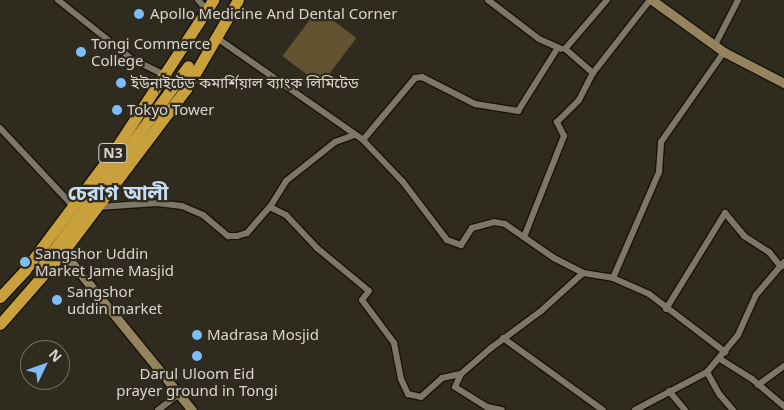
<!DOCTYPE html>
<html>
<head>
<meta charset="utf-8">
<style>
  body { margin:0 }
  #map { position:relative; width:784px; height:410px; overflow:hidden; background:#302b1f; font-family:"Noto Sans","Noto Sans Bengali",sans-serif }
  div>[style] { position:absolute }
  .green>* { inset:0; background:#635331; transform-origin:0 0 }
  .roads { filter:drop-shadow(1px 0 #181309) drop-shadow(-1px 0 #181309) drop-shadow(0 1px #181309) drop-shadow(0 -1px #181309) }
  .street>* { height:6px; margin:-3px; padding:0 3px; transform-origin:3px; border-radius:3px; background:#7d7769 }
  .secondary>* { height:9px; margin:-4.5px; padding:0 4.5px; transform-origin:4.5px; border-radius:4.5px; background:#94835c }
  .highway>* { height:11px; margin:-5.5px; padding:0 5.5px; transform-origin:5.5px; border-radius:5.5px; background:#c8a03c }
  .dots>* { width:14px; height:14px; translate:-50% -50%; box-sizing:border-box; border:2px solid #302b1f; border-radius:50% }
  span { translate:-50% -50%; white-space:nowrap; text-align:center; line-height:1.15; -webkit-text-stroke:4.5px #302b1f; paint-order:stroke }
  .shield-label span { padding:1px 4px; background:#302b1f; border:1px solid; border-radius:4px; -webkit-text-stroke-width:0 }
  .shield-label { font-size:14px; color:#dad6cf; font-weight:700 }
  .poi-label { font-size:15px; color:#dad6cf }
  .left { translate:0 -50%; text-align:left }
  .district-label { font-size:20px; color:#c6ddf4; font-weight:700 }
  .north { position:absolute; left:20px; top:340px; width:50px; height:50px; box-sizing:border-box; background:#302b1f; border:1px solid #746f65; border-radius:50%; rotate:48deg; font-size:14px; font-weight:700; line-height:20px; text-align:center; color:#dad6cf }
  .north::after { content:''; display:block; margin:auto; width:18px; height:22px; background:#7dbef9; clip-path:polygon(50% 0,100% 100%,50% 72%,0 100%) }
</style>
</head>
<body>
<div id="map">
  <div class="green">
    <div style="left:318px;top:9px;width:48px;height:59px;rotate:37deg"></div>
  </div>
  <div class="roads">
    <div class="street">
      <div style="left:58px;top:0;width:95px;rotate:38.6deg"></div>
      <div style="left:132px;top:59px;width:37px;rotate:26deg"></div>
      <div style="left:198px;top:0;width:13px;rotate:48deg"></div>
      <div style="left:488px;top:0;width:64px;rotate:37.4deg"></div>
      <div style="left:539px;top:39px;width:24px;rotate:24deg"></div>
      <div style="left:217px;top:38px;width:178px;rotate:34.9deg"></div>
      <div style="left:363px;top:140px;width:58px;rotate:46.4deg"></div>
      <div style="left:403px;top:182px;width:73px;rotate:52.8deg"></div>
      <div style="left:447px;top:240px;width:15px;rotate:20deg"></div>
      <div style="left:461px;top:245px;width:20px;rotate:-57deg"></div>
      <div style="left:472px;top:228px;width:23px;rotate:-15deg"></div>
      <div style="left:494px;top:222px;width:11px;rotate:10deg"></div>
      <div style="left:505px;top:224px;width:60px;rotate:34.8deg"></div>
      <div style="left:554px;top:258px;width:33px;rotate:27deg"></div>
      <div style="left:583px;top:273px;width:30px;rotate:9deg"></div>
      <div style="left:613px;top:278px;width:39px;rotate:24deg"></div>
      <div style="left:649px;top:294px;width:96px;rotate:37.3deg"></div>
      <div style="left:715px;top:45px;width:51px;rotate:-62.9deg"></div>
      <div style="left:593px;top:73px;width:93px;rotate:-52deg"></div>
      <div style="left:0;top:128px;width:107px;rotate:46.9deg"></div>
      <div style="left:363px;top:140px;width:81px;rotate:-50deg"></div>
      <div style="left:415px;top:78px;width:7px;rotate:-8deg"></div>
      <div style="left:422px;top:77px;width:59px;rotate:27deg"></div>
      <div style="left:475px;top:104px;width:44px;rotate:9.2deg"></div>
      <div style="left:518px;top:111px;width:73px;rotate:-57.8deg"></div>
      <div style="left:98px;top:207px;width:59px;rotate:-3.9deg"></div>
      <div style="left:157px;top:203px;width:25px;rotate:7deg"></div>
      <div style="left:182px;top:206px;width:23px;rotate:23deg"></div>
      <div style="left:203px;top:215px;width:33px;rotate:40deg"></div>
      <div style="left:228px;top:236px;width:9px"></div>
      <div style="left:237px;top:236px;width:10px;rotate:-17deg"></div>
      <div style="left:247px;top:233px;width:35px;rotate:-49deg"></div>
      <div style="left:270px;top:207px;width:31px;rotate:-58deg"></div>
      <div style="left:286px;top:181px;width:63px;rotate:-38.5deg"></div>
      <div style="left:335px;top:142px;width:20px;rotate:-20deg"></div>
      <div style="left:270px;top:207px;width:18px;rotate:27deg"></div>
      <div style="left:286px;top:215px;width:45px;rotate:46.8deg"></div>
      <div style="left:317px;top:248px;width:67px;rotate:39.6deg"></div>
      <div style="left:369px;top:291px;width:11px;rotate:128deg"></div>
      <div style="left:362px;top:300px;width:54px;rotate:53.3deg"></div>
      <div style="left:394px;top:343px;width:37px;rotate:79deg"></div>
      <div style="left:401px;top:379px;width:17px;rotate:65deg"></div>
      <div style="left:408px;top:394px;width:13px;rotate:13deg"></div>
      <div style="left:421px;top:397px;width:28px;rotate:-42deg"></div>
      <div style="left:442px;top:378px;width:19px;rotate:-12deg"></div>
      <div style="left:461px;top:374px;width:40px;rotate:-41deg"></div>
      <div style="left:491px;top:348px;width:62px;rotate:-36.5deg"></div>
      <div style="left:541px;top:311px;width:57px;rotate:-42.1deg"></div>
      <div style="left:524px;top:237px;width:109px;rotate:-68.4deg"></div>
      <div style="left:564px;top:136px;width:16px;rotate:-117deg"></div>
      <div style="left:557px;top:122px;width:31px;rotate:-45deg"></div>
      <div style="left:579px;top:100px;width:30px;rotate:-63deg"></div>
      <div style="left:593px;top:73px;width:37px;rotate:-139deg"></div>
      <div style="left:565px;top:49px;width:65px;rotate:-49.4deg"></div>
      <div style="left:613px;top:278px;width:116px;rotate:-66.5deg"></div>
      <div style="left:659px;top:172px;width:30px;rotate:-86deg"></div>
      <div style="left:661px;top:142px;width:110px;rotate:-55deg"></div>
      <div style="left:666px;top:309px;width:113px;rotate:-58.4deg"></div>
      <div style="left:725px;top:213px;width:30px;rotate:50deg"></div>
      <div style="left:744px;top:236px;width:30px;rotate:33deg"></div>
      <div style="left:769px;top:252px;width:19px;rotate:51deg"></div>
      <div style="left:503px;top:338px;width:123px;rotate:35.8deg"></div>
      <div style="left:720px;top:359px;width:38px;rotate:32deg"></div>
      <div style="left:752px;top:379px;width:42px;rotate:40.2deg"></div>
      <div style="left:707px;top:372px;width:26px;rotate:61deg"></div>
      <div style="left:720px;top:395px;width:20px;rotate:49deg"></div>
      <div style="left:461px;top:374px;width:14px;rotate:115deg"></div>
      <div style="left:455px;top:387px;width:38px;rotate:32deg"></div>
      <div style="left:487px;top:407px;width:15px;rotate:11deg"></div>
      <div style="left:758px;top:385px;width:32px;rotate:-36deg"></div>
      <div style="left:669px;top:391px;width:25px;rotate:50deg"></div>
      <div style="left:158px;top:410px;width:26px;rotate:-37deg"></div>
      <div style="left:635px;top:410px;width:81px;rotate:-27.8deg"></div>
      <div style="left:707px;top:372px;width:48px;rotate:-50deg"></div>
      <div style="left:738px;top:335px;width:44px;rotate:-65.8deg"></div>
      <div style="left:756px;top:295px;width:43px;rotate:-49.7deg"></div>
    </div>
    <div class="secondary">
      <div style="left:652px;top:0;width:89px;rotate:35.8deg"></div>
      <div style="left:724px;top:52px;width:68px;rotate:27.3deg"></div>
      <div style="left:63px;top:252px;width:204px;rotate:50.8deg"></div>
    </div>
    <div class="highway">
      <div style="left:43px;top:265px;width:246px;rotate:-53.9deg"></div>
      <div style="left:0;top:297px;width:37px;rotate:-47deg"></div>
      <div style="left:25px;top:270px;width:149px;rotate:-53.2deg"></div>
      <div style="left:114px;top:151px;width:181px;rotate:-56.7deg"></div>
      <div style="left:0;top:324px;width:96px;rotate:-48.8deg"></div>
      <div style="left:63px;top:252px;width:204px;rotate:-53deg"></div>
      <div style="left:186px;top:89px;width:103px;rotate:-59.7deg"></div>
    </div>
  </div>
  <div class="dots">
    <div style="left:139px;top:14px;background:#7dbef9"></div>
    <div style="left:81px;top:52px;background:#7dbef9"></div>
    <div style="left:121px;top:83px;background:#7dbef9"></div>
    <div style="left:117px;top:110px;background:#7dbef9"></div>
    <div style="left:25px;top:262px;background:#7dbef9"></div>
    <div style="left:57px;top:300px;background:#7dbef9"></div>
    <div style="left:197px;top:335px;background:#7dbef9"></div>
    <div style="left:197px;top:356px;background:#7dbef9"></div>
  </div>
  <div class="shield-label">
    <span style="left:113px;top:153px">N3</span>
  </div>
  <div class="poi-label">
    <span class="left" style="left:150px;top:14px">Apollo Medicine And Dental Corner</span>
    <span class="left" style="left:91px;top:52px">Tongi Commerce<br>College</span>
    <span class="left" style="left:131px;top:83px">ইউনাইটেড কমার্শিয়াল ব্যাংক লিমিটেড</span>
    <span class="left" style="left:127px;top:110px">Tokyo Tower</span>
    <span class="left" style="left:35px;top:262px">Sangshor Uddin<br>Market Jame Masjid</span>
    <span class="left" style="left:67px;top:300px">Sangshor<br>uddin market</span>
    <span class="left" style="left:207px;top:335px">Madrasa Mosjid</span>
    <span style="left:197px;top:382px">Darul Uloom Eid<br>prayer ground in Tongi</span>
  </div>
  <div class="district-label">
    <span style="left:118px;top:192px">চেরাগ আলী</span>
  </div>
  <div class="north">N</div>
</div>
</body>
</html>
